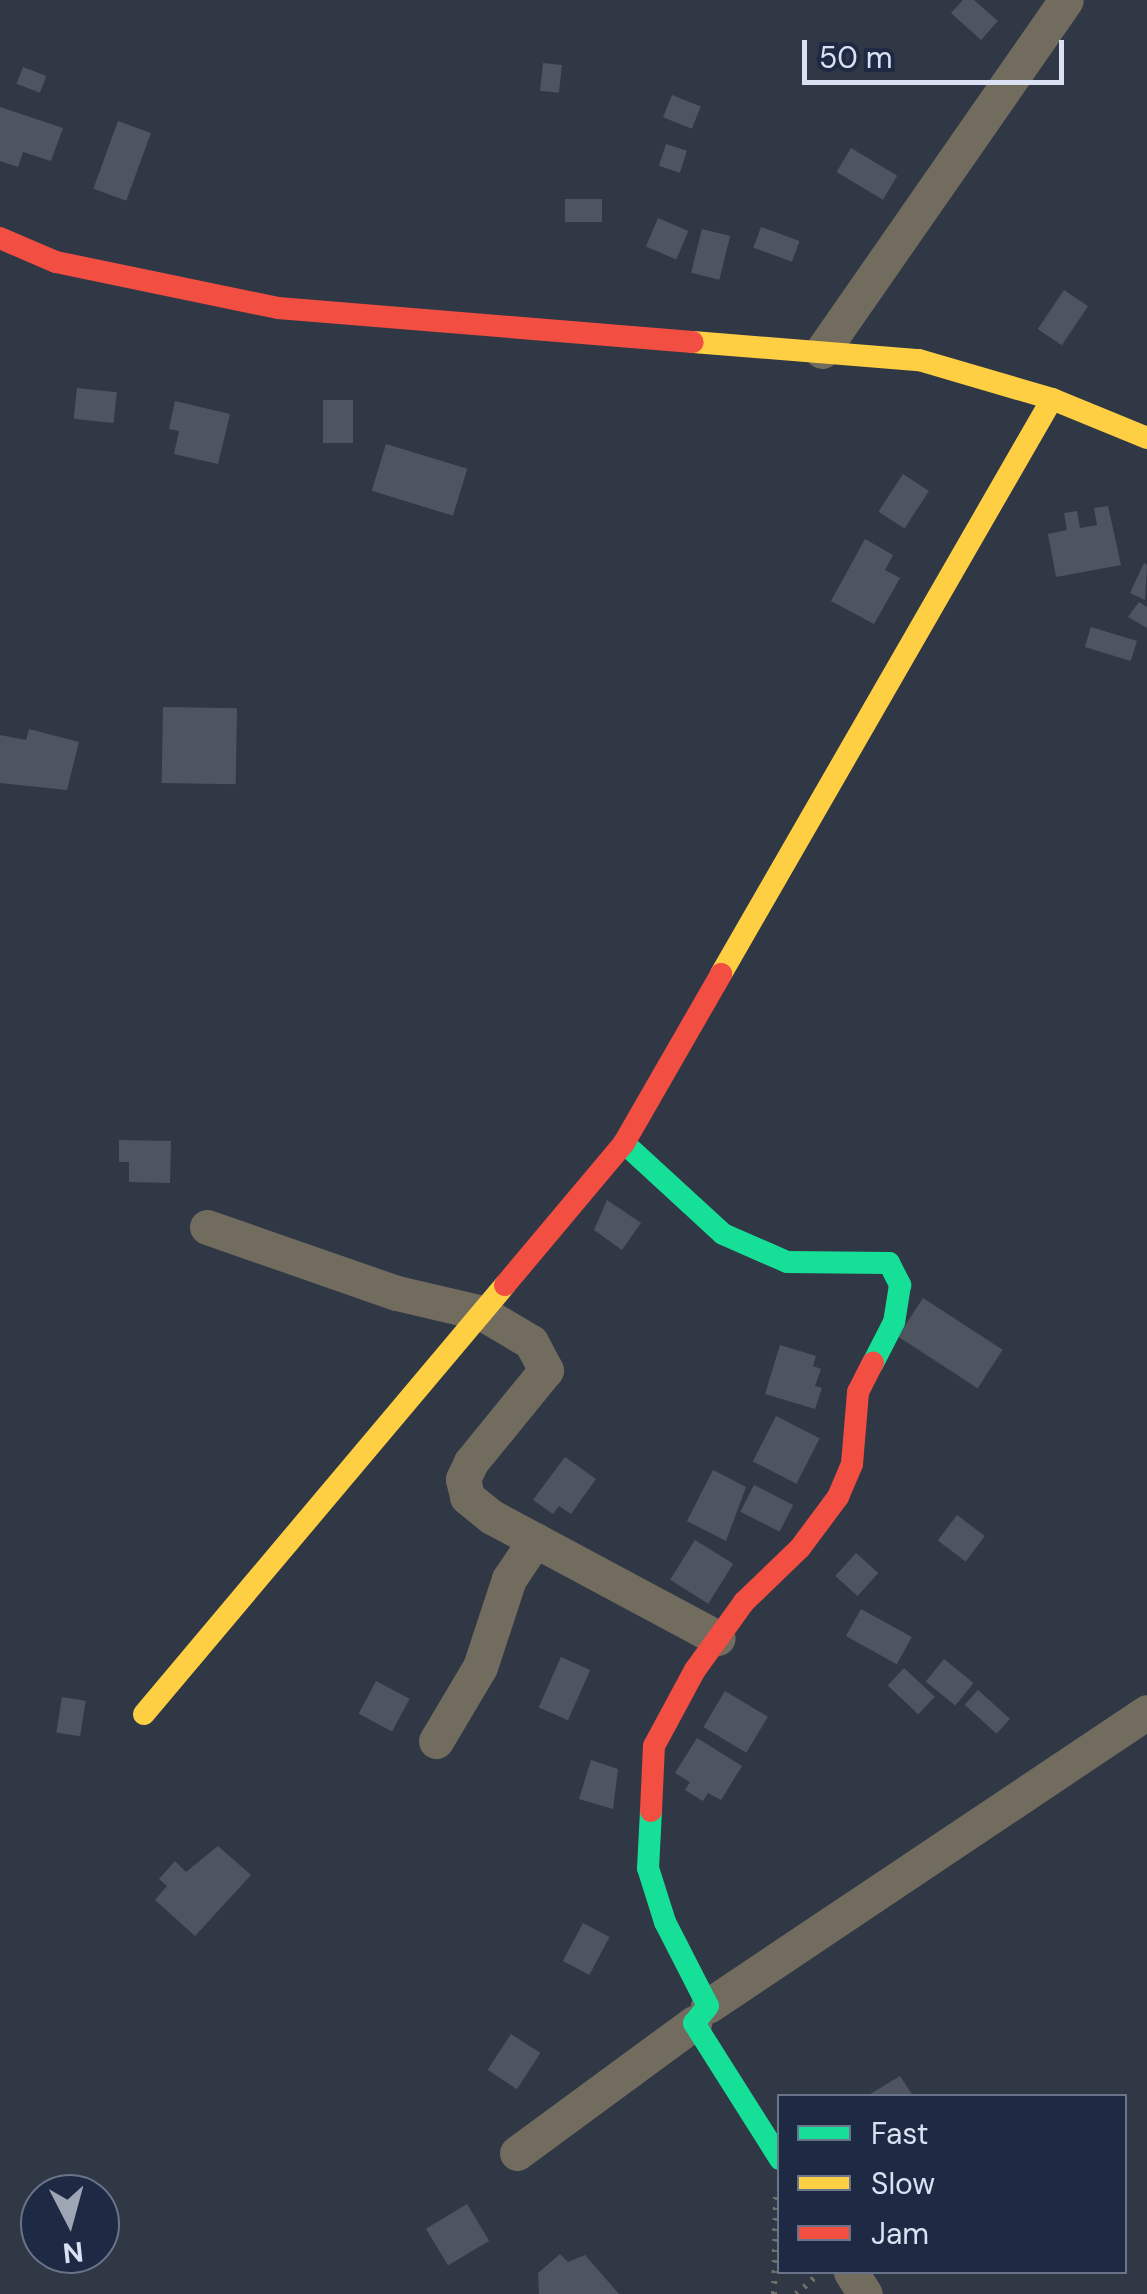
<!DOCTYPE html>
<html>
<head>
<meta charset="utf-8">
<style>
  body { margin:0 }
  #map { position:relative; width:1147px; height:2294px; overflow:hidden; background:#303846; font-family:"DM Sans",sans-serif }
  div>[style] { position:absolute }
  .building>* { inset:0; background:#4e5561; transform-origin:0 0 }
  .path>* { height:6px; margin-top:-3px; transform-origin:0; background:repeating-linear-gradient(90deg,#6f6e69 0 2.5px,transparent 0 10.5px) }
  .street>* { height:35px; margin:-17.5px; padding:0 17.5px; transform-origin:17.5px; border-radius:17.5px; background:#716c5e }
  .fast>* { height:22px; margin:-11px; padding:0 11px; transform-origin:11px; border-radius:11px; background:#16e098 }
  .slow>* { height:22px; margin:-11px; padding:0 11px; transform-origin:11px; border-radius:11px; background:#ffcf43 }
  .jam>* { height:22px; margin:-11px; padding:0 11px; transform-origin:11px; border-radius:11px; background:#f24e42 }
  span { translate:-50% -50%; white-space:nowrap; text-align:center; line-height:1.15; -webkit-text-stroke:8px #1e2a43; paint-order:stroke }
  .legend { position:absolute; left:777px; top:2094px; width:350px; height:180px; box-sizing:border-box; background:#1e2a43; border:2px solid #697389; margin:0; padding:12px 18px; list-style:none; font-size:30px; color:#d9e1f2 }
  .legend li { display:flex; align-items:center; gap:20px; height:50px }
  .legend b { width:50px; border:2px solid #697389 }
  .north { position:absolute; left:20px; top:2174px; width:100px; height:100px; box-sizing:border-box; background:#1e2a43; border:2px solid #697389; border-radius:50%; rotate:174deg; font-size:28px; font-weight:700; line-height:40px; text-align:center; color:#d9e1f2 }
  .north::after { content:''; display:block; margin:auto; width:35px; height:45px; background:#9ea6b6; clip-path:polygon(50% 0,100% 100%,50% 72%,0 100%) }
  .scale { position:absolute; left:802px; top:40px; width:262px; height:45px; box-sizing:border-box; border:5px solid #d9e1f2; border-top:0; padding-left:12px; font-size:30px; line-height:35px; white-space:nowrap; color:#d9e1f2; -webkit-text-stroke:8px #1e2a43; paint-order:stroke }
</style>
</head>
<body>
<div id="map">
  <div class="building">
    <div style="clip-path:polygon(963px 0,974px 0,998px 21px,981px 40px,951px 13px)"></div>
    <div style="left:543px;top:63px;width:19px;height:28px;rotate:6deg"></div>
    <div style="left:23px;top:67px;width:25px;height:18px;rotate:21deg"></div>
    <div style="left:672px;top:95px;width:31px;height:24px;rotate:22deg"></div>
    <div style="clip-path:polygon(0 107px,63px 128px,51px 161px,23px 152px,18px 167px,0 161px)"></div>
    <div style="left:118px;top:121px;width:35px;height:72px;rotate:20deg"></div>
    <div style="left:666px;top:144px;width:22px;height:23px;rotate:18deg"></div>
    <div style="left:851px;top:148px;width:54px;height:28px;rotate:31deg"></div>
    <div style="left:602px;top:199px;width:23px;height:37px;rotate:90deg"></div>
    <div style="left:658px;top:218px;width:33px;height:31px;rotate:23deg"></div>
    <div style="left:761px;top:227px;width:41px;height:22px;rotate:20deg"></div>
    <div style="left:702px;top:229px;width:29px;height:45px;rotate:14deg"></div>
    <div style="left:1064px;top:290px;width:29px;height:47px;rotate:34deg"></div>
    <div style="left:77px;top:388px;width:40px;height:31px;rotate:6deg"></div>
    <div style="left:323px;top:400px;width:30px;height:43px"></div>
    <div style="clip-path:polygon(175px 401px,230px 414px,218px 464px,174px 454px,179px 431px,169px 429px)"></div>
    <div style="left:386px;top:444px;width:85px;height:49px;rotate:17deg"></div>
    <div style="left:903px;top:474px;width:31px;height:45px;rotate:33deg"></div>
    <div style="clip-path:polygon(1108px 506px,1121px 565px,1056px 577px,1048px 534px,1067px 530px,1064px 513px,1077px 511px,1080px 528px,1097px 525px,1094px 508px)"></div>
    <div style="clip-path:polygon(865px 539px,893px 555px,885px 570px,900px 578px,874px 624px,831px 601px)"></div>
    <div style="clip-path:polygon(1144px 563px,1147px 565px,1145px 600px,1130px 593px)"></div>
    <div style="clip-path:polygon(1139px 602px,1147px 607px,1147px 628px,1128px 617px)"></div>
    <div style="left:1091px;top:627px;width:48px;height:21px;rotate:17deg"></div>
    <div style="left:163px;top:707px;width:74px;height:76px;rotate:1deg"></div>
    <div style="clip-path:polygon(29px 729px,79px 742px,67px 790px,0 783px,0 735px,26px 740px)"></div>
    <div style="clip-path:polygon(119px 1140px,171px 1141px,170px 1183px,129px 1182px,129px 1162px,119px 1162px)"></div>
    <div style="clip-path:polygon(607px 1200px,641px 1223px,622px 1250px,594px 1230px)"></div>
    <div style="left:923px;top:1298px;width:95px;height:46px;rotate:33deg"></div>
    <div style="clip-path:polygon(780px 1345px,816px 1356px,813px 1366px,821px 1369px,815px 1386px,822px 1388px,815px 1409px,765px 1394px)"></div>
    <div style="left:776px;top:1416px;width:49px;height:51px;rotate:27deg"></div>
    <div style="clip-path:polygon(565px 1457px,596px 1479px,571px 1514px,559px 1506px,553px 1514px,533px 1500px)"></div>
    <div style="clip-path:polygon(713px 1470px,746px 1487px,726px 1541px,687px 1521px)"></div>
    <div style="left:754px;top:1485px;width:44px;height:30px;rotate:27deg"></div>
    <div style="left:957px;top:1515px;width:35px;height:32px;rotate:37deg"></div>
    <div style="left:695px;top:1540px;width:45px;height:47px;rotate:32deg"></div>
    <div style="left:856px;top:1553px;width:30px;height:31px;rotate:42deg"></div>
    <div style="left:861px;top:1609px;width:58px;height:31px;rotate:29deg"></div>
    <div style="left:561px;top:1657px;width:32px;height:55px;rotate:24deg"></div>
    <div style="left:944px;top:1659px;width:38px;height:29px;rotate:39deg"></div>
    <div style="left:904px;top:1668px;width:42px;height:24px;rotate:43deg"></div>
    <div style="left:376px;top:1681px;width:38px;height:37px;rotate:28deg"></div>
    <div style="left:978px;top:1690px;width:43px;height:20px;rotate:42deg"></div>
    <div style="left:725px;top:1691px;width:50px;height:42px;rotate:31deg"></div>
    <div style="left:62px;top:1697px;width:24px;height:36px;rotate:9deg"></div>
    <div style="clip-path:polygon(697px 1738px,742px 1766px,721px 1800px,708px 1793px,703px 1801px,685px 1790px,690px 1782px,675px 1773px)"></div>
    <div style="clip-path:polygon(591px 1760px,618px 1769px,613px 1809px,579px 1799px)"></div>
    <div style="clip-path:polygon(218px 1846px,251px 1875px,195px 1936px,155px 1900px,167px 1886px,159px 1879px,175px 1861px,186px 1872px)"></div>
    <div style="left:583px;top:1923px;width:30px;height:43px;rotate:28deg"></div>
    <div style="left:511px;top:2034px;width:35px;height:43px;rotate:33deg"></div>
    <div style="clip-path:polygon(900px 2076px,913px 2096px,867px 2096px)"></div>
    <div style="left:467px;top:2204px;width:43px;height:48px;rotate:59deg"></div>
    <div style="clip-path:polygon(560px 2254px,568px 2262px,585px 2255px,619px 2294px,539px 2294px,538px 2273px)"></div>
  </div>
  <div class="path">
    <div style="left:774px;top:2294px;width:99px;rotate:-88.8deg"></div>
    <div style="left:796px;top:2294px;width:29px;rotate:-41deg"></div>
  </div>
  <div class="street">
    <div style="left:822px;top:351px;width:427px;rotate:-55.2deg"></div>
    <div style="left:207px;top:1227px;width:201px;rotate:19.2deg"></div>
    <div style="left:397px;top:1293px;width:87px;rotate:13.2deg"></div>
    <div style="left:482px;top:1313px;width:57px;rotate:30.6deg"></div>
    <div style="left:531px;top:1342px;width:32px;rotate:62deg"></div>
    <div style="left:546px;top:1370px;width:119px;rotate:129.2deg"></div>
    <div style="left:471px;top:1462px;width:19px;rotate:115deg"></div>
    <div style="left:463px;top:1479px;width:18px;rotate:77deg"></div>
    <div style="left:467px;top:1497px;width:32px;rotate:39deg"></div>
    <div style="left:492px;top:1517px;width:256px;rotate:28.2deg"></div>
    <div style="left:436px;top:1741px;width:86px;rotate:-59.3deg"></div>
    <div style="left:480px;top:1667px;width:93px;rotate:-71.8deg"></div>
    <div style="left:509px;top:1579px;width:47px;rotate:-56.3deg"></div>
    <div style="left:708px;top:2006px;width:528px;rotate:-33.81deg"></div>
    <div style="left:517px;top:2153px;width:220px;rotate:-36.3deg"></div>
    <div style="left:851px;top:2272px;width:26px;rotate:58deg"></div>
  </div>
  <div class="fast">
    <div style="left:624px;top:1143px;width:134px;rotate:42.6deg"></div>
    <div style="left:723px;top:1234px;width:70px;rotate:23.6deg"></div>
    <div style="left:787px;top:1262px;width:102px;rotate:0.6deg"></div>
    <div style="left:889px;top:1263px;width:25px;rotate:63deg"></div>
    <div style="left:900px;top:1285px;width:37px;rotate:99deg"></div>
    <div style="left:894px;top:1322px;width:46px;rotate:117.1deg"></div>
    <div style="left:651px;top:1811px;width:57px;rotate:93deg"></div>
    <div style="left:648px;top:1868px;width:57px;rotate:72.5deg"></div>
    <div style="left:665px;top:1922px;width:94px;rotate:62.9deg"></div>
    <div style="left:708px;top:2006px;width:22px;rotate:129deg"></div>
    <div style="left:694px;top:2023px;width:161px;rotate:57.7deg"></div>
  </div>
  <div class="slow">
    <div style="left:693px;top:342px;width:227px;rotate:4.6deg"></div>
    <div style="left:919px;top:360px;width:139px;rotate:16.3deg"></div>
    <div style="left:1052px;top:399px;width:103px;rotate:22.3deg"></div>
    <div style="left:721px;top:974px;width:663px;rotate:-60.07deg"></div>
    <div style="left:144px;top:1714px;width:561px;rotate:-49.92deg"></div>
  </div>
  <div class="jam">
    <div style="left:0;top:238px;width:61px;rotate:23.2deg"></div>
    <div style="left:56px;top:262px;width:227px;rotate:11.7deg"></div>
    <div style="left:278px;top:308px;width:416px;rotate:4.7deg"></div>
    <div style="left:505px;top:1285px;width:185px;rotate:-50deg"></div>
    <div style="left:624px;top:1143px;width:195px;rotate:-60.1deg"></div>
    <div style="left:651px;top:1811px;width:65px;rotate:-87.4deg"></div>
    <div style="left:654px;top:1746px;width:86px;rotate:-61.7deg"></div>
    <div style="left:695px;top:1670px;width:84px;rotate:-54.2deg"></div>
    <div style="left:744px;top:1602px;width:78px;rotate:-44deg"></div>
    <div style="left:800px;top:1548px;width:64px;rotate:-53.3deg"></div>
    <div style="left:838px;top:1497px;width:36px;rotate:-67deg"></div>
    <div style="left:852px;top:1464px;width:72px;rotate:-85.2deg"></div>
    <div style="left:858px;top:1392px;width:33px;rotate:-63deg"></div>
  </div>
  <ul class="legend">
  <li><b style="height:12px;background:#16e098"></b>Fast</li>
  <li><b style="height:12px;background:#ffcf43"></b>Slow</li>
  <li><b style="height:12px;background:#f24e42"></b>Jam</li>
  </ul>
  <div class="north">N</div>
  <div class="scale">50 m</div>
</div>
</body>
</html>
